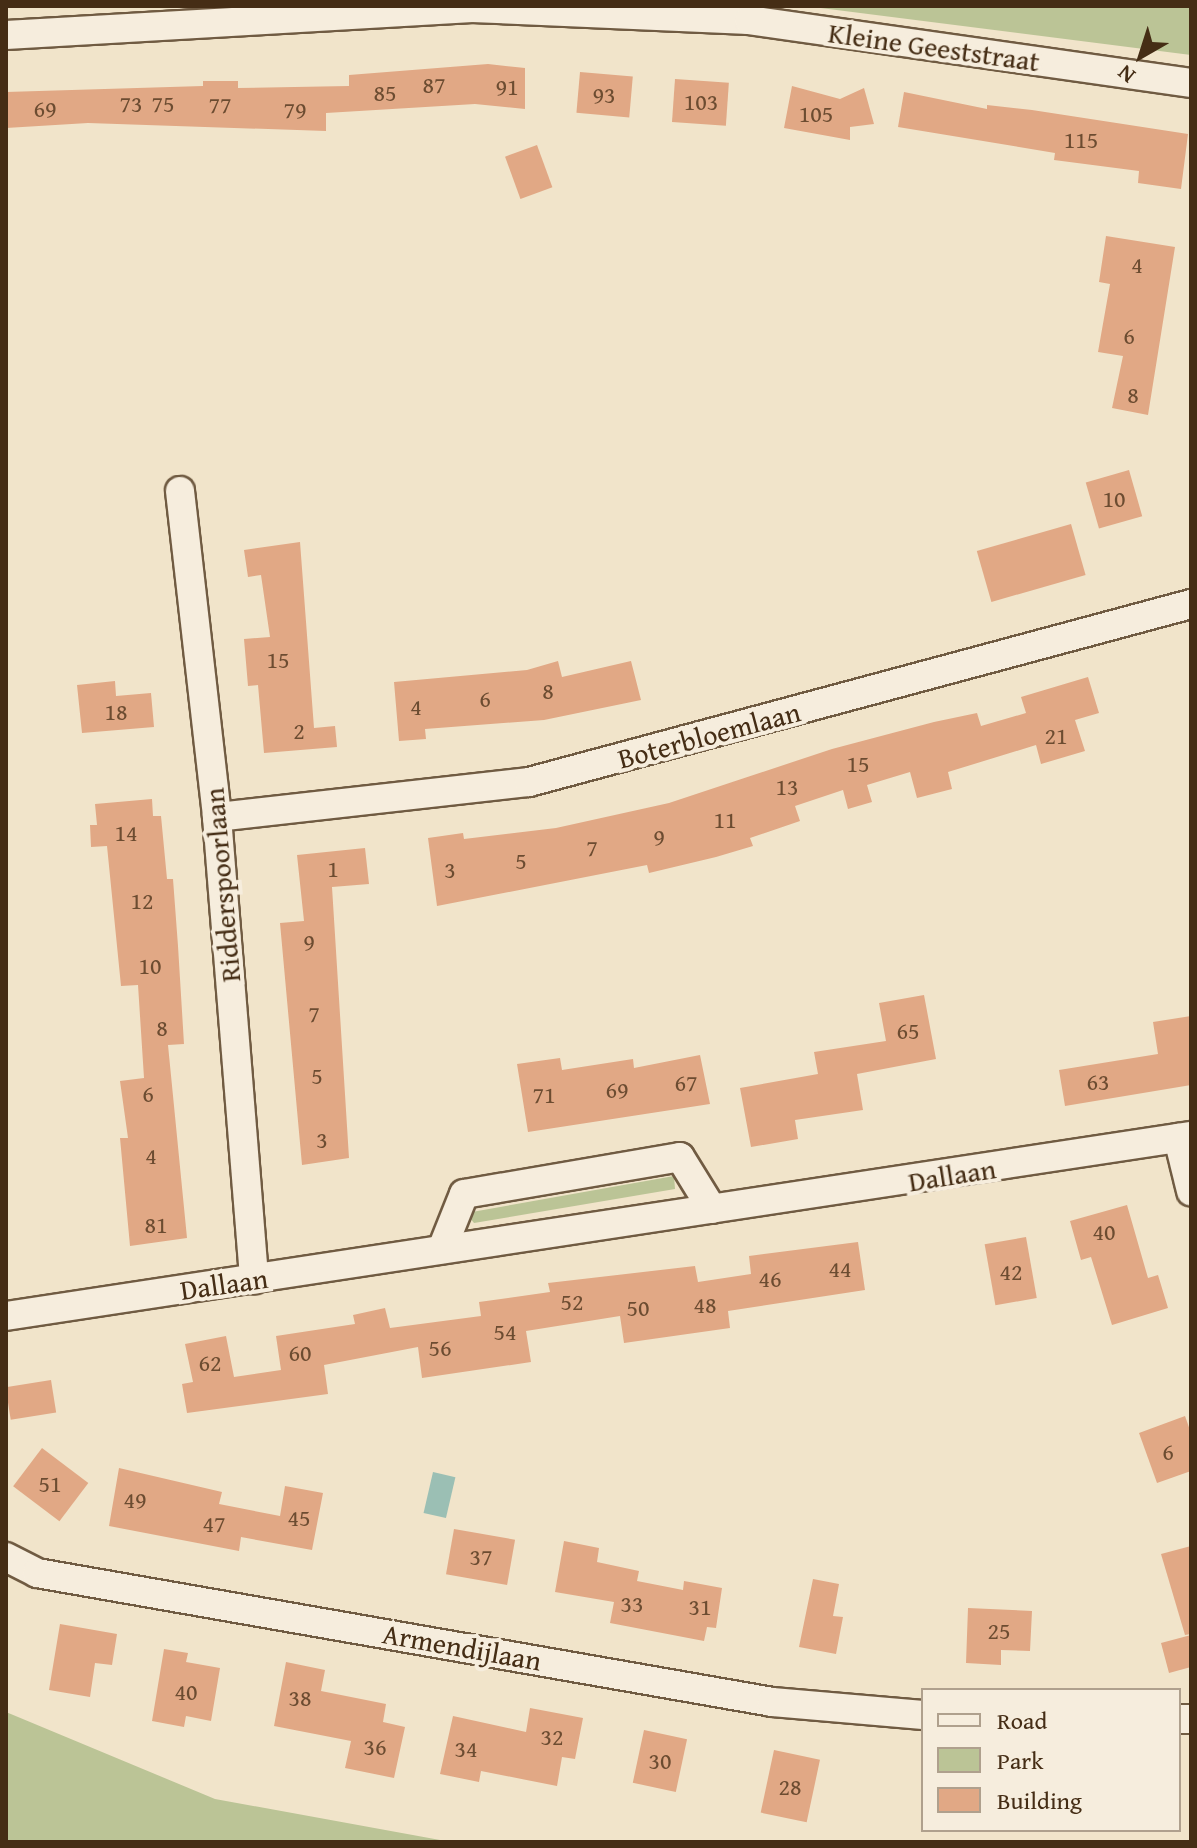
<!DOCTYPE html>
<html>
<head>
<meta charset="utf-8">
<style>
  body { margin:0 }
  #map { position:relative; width:1197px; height:1848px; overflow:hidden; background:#f1e4ca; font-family:"Gentium Book Plus",serif }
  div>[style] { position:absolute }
  .green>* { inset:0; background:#bbc496 }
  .water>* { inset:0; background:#9bbfb4; transform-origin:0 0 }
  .building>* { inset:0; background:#e1a885; transform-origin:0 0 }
  .roads { filter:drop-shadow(2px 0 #705b42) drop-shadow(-2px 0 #705b42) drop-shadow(0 2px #705b42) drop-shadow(0 -2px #705b42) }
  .minor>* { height:28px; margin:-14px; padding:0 14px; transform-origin:14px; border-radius:14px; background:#f6eddd }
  span { translate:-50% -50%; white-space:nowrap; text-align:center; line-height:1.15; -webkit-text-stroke:8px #f6eddd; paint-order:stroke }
  .number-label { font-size:24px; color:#6c4c31 }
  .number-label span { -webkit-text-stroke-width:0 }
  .street-label { font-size:28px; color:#452d15 }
  .frame { position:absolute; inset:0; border:8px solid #452d15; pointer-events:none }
  .legend { position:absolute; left:921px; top:1688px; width:260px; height:144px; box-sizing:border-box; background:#f6eddd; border:2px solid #afa08d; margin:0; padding:10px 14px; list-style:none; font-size:24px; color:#452d15 }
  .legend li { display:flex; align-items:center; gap:16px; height:40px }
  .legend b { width:40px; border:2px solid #afa08d }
  .north { position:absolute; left:1101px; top:16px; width:80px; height:80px; -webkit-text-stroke:6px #f6eddd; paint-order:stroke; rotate:219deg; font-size:22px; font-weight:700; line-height:32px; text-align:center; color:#452d15 }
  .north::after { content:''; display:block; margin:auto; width:28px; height:36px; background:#452d15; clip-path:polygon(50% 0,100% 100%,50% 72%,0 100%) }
</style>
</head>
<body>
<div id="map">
  <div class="green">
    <div style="clip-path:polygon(805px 6px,1191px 6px,1191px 55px)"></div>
    <div style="clip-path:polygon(674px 1176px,675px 1189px,474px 1223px,470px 1218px,472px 1212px)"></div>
    <div style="clip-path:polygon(6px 1712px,215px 1799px,451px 1842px,6px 1842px)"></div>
  </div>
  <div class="water">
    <div style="left:433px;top:1472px;width:23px;height:42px;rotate:13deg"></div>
  </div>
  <div class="building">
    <div style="clip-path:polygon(488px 64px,525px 68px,525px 109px,475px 104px,326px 113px,326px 131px,88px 123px,6px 128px,6px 92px,203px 86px,203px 81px,238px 81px,238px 88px,349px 86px,349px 75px)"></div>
    <div style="left:580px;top:72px;width:53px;height:41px;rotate:5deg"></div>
    <div style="left:675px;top:79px;width:54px;height:43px;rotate:4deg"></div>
    <div style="clip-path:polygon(792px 86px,840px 99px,864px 88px,874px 124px,850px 127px,850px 140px,784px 128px)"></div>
    <div style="clip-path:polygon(904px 92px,987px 109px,987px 105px,1032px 110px,1188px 134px,1181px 189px,1138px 183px,1139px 171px,1054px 160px,1055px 153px,898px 127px)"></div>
    <div style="left:537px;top:145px;width:45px;height:34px;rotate:70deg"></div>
    <div style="clip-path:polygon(1106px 236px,1175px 247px,1148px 415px,1112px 408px,1123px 356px,1098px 352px,1110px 284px,1099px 282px)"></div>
    <div style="left:1129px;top:470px;width:48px;height:45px;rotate:74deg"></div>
    <div style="left:1071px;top:524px;width:53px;height:98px;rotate:74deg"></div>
    <div style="clip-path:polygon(300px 542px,314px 728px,335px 726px,337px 747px,264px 753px,258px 685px,248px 686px,244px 639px,270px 637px,261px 575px,248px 577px,244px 550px)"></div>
    <div style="clip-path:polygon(558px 661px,562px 677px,631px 661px,641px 700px,544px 720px,425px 729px,426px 739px,399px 741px,394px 682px,527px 670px)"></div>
    <div style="clip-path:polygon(1088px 677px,1099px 713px,1075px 720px,1085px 751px,1041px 764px,1036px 745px,948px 772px,952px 789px,917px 798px,910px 772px,867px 785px,872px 802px,848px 809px,843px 790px,795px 806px,800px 821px,750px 838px,753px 846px,716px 857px,649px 873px,647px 865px,437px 906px,428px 838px,463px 833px,464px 839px,556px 828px,669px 803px,832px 749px,934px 722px,977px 713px,981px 726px,1026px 713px,1021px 697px)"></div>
    <div style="clip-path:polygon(115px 681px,116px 696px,151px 693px,154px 727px,82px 733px,77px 685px)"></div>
    <div style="clip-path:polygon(152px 799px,153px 816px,161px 816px,167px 879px,173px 879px,178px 946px,184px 1044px,168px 1045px,187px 1238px,130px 1246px,120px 1138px,128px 1138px,120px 1081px,144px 1078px,138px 985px,121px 986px,107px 846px,91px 847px,90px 825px,97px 825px,95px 804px)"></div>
    <div style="clip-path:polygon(365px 848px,369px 884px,332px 887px,349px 1158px,302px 1165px,280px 923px,304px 921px,297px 855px)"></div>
    <div style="clip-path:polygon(924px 995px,936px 1059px,857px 1074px,863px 1110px,795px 1120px,798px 1139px,751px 1147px,740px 1088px,818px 1074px,814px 1052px,886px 1041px,879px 1003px)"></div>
    <div style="clip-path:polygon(1191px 1016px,1191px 1085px,1065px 1106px,1059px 1070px,1158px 1054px,1153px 1022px)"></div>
    <div style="clip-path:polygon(700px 1055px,710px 1104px,528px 1132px,517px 1064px,560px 1058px,562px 1070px,633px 1059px,634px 1068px)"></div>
    <div style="clip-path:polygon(1127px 1205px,1148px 1278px,1158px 1275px,1168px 1308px,1112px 1325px,1091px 1257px,1081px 1260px,1070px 1221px)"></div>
    <div style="left:1026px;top:1237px;width:62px;height:42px;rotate:80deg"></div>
    <div style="clip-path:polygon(858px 1242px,865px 1290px,728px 1311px,730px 1328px,624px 1343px,620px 1316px,526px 1331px,531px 1362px,422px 1378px,418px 1347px,324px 1365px,328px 1394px,187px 1413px,182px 1384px,193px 1382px,185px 1344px,226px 1336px,234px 1377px,281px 1370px,276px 1336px,355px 1324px,353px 1315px,385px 1308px,390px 1328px,481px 1316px,479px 1302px,550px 1292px,548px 1283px,695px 1266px,698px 1282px,751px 1274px,749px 1256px)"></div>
    <div style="left:51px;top:1380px;width:33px;height:46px;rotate:81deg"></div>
    <div style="clip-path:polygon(1185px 1416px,1191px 1433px,1191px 1471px,1157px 1483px,1139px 1433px)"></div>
    <div style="left:42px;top:1448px;width:58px;height:48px;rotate:37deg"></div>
    <div style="clip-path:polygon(119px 1468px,222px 1492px,219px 1504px,280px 1516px,285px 1486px,323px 1493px,312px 1550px,241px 1537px,239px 1551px,109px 1526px)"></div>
    <div style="left:454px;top:1529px;width:62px;height:46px;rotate:10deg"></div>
    <div style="clip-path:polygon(564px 1541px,599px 1548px,597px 1562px,639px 1571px,637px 1581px,683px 1590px,684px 1581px,722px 1588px,716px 1628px,707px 1627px,704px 1641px,610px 1623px,614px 1602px,555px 1592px)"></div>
    <div style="clip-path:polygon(1191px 1546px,1191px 1634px,1185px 1635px,1161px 1554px)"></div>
    <div style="clip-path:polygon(813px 1579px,839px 1584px,833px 1616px,843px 1617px,836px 1654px,799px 1647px)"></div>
    <div style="clip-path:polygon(968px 1608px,1032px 1611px,1030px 1651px,1001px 1650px,1001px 1665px,966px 1663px)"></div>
    <div style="clip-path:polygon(60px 1624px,117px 1634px,112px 1665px,95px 1663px,90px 1697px,49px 1690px)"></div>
    <div style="clip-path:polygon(1191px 1635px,1191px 1667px,1169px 1673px,1161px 1643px)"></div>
    <div style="clip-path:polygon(164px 1649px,188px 1653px,186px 1662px,220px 1668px,211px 1721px,186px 1716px,184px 1727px,152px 1721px)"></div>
    <div style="clip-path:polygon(286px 1662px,325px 1670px,321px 1691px,386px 1704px,383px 1722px,405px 1727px,394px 1778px,345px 1768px,351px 1741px,274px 1726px)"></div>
    <div style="clip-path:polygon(530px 1708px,583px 1718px,575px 1759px,562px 1757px,557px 1786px,481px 1771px,479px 1782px,440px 1774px,453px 1716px,526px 1732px)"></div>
    <div style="left:644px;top:1730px;width:44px;height:54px;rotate:12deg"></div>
    <div style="left:774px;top:1750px;width:47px;height:64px;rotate:12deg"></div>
  </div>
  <div class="roads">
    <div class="minor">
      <div style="left:6px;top:35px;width:467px;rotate:-3.3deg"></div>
      <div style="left:472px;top:8px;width:277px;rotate:2.5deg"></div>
      <div style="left:749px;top:20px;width:446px;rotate:8.1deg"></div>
      <div style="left:180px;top:491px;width:328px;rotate:83.5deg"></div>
      <div style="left:217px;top:817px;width:464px;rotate:85.4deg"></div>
      <div style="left:217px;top:817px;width:314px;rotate:-6.4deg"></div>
      <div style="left:529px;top:782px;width:686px;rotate:-15.05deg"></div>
      <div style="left:1178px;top:1138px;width:55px;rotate:76.2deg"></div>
      <div style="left:442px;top:1249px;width:59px;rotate:-68.2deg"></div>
      <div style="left:464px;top:1194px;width:219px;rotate:-9.7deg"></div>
      <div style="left:680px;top:1157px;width:61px;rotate:58.4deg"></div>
      <div style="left:6px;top:1316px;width:1199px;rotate:-8.64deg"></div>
      <div style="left:6px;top:1557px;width:35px;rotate:27deg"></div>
      <div style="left:37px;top:1573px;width:746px;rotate:9.95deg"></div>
      <div style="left:772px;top:1702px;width:152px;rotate:4.9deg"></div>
      <div style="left:1179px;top:1719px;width:12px"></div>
    </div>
  </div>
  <div class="number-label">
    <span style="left:434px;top:85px">87</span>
    <span style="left:507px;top:87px">91</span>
    <span style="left:385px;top:93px">85</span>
    <span style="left:604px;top:95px">93</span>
    <span style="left:701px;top:102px">103</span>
    <span style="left:131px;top:104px">73</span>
    <span style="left:163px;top:104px">75</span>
    <span style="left:220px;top:105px">77</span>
    <span style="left:45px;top:109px">69</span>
    <span style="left:295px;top:110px">79</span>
    <span style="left:816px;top:114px">105</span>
    <span style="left:1081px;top:140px">115</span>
    <span style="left:1137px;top:265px">4</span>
    <span style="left:1129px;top:336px">6</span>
    <span style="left:1133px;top:395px">8</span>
    <span style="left:1114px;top:499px">10</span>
    <span style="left:278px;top:660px">15</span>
    <span style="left:548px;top:691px">8</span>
    <span style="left:485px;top:699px">6</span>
    <span style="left:416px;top:707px">4</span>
    <span style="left:116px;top:712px">18</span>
    <span style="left:299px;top:731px">2</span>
    <span style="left:1056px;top:736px">21</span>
    <span style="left:858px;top:764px">15</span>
    <span style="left:787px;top:787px">13</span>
    <span style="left:725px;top:820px">11</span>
    <span style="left:126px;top:833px">14</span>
    <span style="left:659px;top:837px">9</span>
    <span style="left:592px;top:848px">7</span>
    <span style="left:521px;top:861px">5</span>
    <span style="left:333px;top:869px">1</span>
    <span style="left:450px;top:870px">3</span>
    <span style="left:142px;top:901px">12</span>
    <span style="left:309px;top:942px">9</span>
    <span style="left:150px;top:966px">10</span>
    <span style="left:314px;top:1014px">7</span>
    <span style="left:162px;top:1028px">8</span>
    <span style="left:908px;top:1031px">65</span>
    <span style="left:317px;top:1076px">5</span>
    <span style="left:1098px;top:1082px">63</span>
    <span style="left:686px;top:1083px">67</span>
    <span style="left:617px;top:1090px">69</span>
    <span style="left:148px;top:1094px">6</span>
    <span style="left:544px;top:1095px">71</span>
    <span style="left:322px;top:1140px">3</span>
    <span style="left:151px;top:1156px">4</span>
    <span style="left:156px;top:1225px">81</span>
    <span style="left:1104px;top:1232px">40</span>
    <span style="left:840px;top:1269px">44</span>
    <span style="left:1011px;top:1272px">42</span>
    <span style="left:770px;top:1279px">46</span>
    <span style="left:572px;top:1302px">52</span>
    <span style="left:705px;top:1305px">48</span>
    <span style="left:638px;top:1308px">50</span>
    <span style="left:505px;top:1332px">54</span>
    <span style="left:440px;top:1348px">56</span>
    <span style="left:300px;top:1353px">60</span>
    <span style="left:210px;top:1363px">62</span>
    <span style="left:1168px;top:1452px">6</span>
    <span style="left:50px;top:1484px">51</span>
    <span style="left:135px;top:1500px">49</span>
    <span style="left:299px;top:1518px">45</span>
    <span style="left:214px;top:1524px">47</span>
    <span style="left:481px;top:1557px">37</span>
    <span style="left:632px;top:1604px">33</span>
    <span style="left:700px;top:1607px">31</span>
    <span style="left:999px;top:1631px">25</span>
    <span style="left:186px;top:1692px">40</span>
    <span style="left:300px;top:1698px">38</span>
    <span style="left:552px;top:1737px">32</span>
    <span style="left:375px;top:1747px">36</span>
    <span style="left:466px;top:1749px">34</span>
    <span style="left:660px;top:1761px">30</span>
    <span style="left:790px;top:1787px">28</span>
  </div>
  <div class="street-label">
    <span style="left:934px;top:47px;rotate:8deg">Kleine Geeststraat</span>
    <span style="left:709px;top:735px;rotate:-15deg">Boterbloemlaan</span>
    <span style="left:222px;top:885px;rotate:-95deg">Ridderspoorlaan</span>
    <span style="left:952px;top:1175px;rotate:-9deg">Dallaan</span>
    <span style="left:224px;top:1284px;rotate:-8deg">Dallaan</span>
    <span style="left:462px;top:1647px;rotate:10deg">Armendijlaan</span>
  </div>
  <div class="frame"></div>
  <ul class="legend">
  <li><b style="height:10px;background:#f6eddd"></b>Road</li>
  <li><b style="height:22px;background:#bbc496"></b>Park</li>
  <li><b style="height:22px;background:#e1a885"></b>Building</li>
  </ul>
  <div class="north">N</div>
</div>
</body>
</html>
